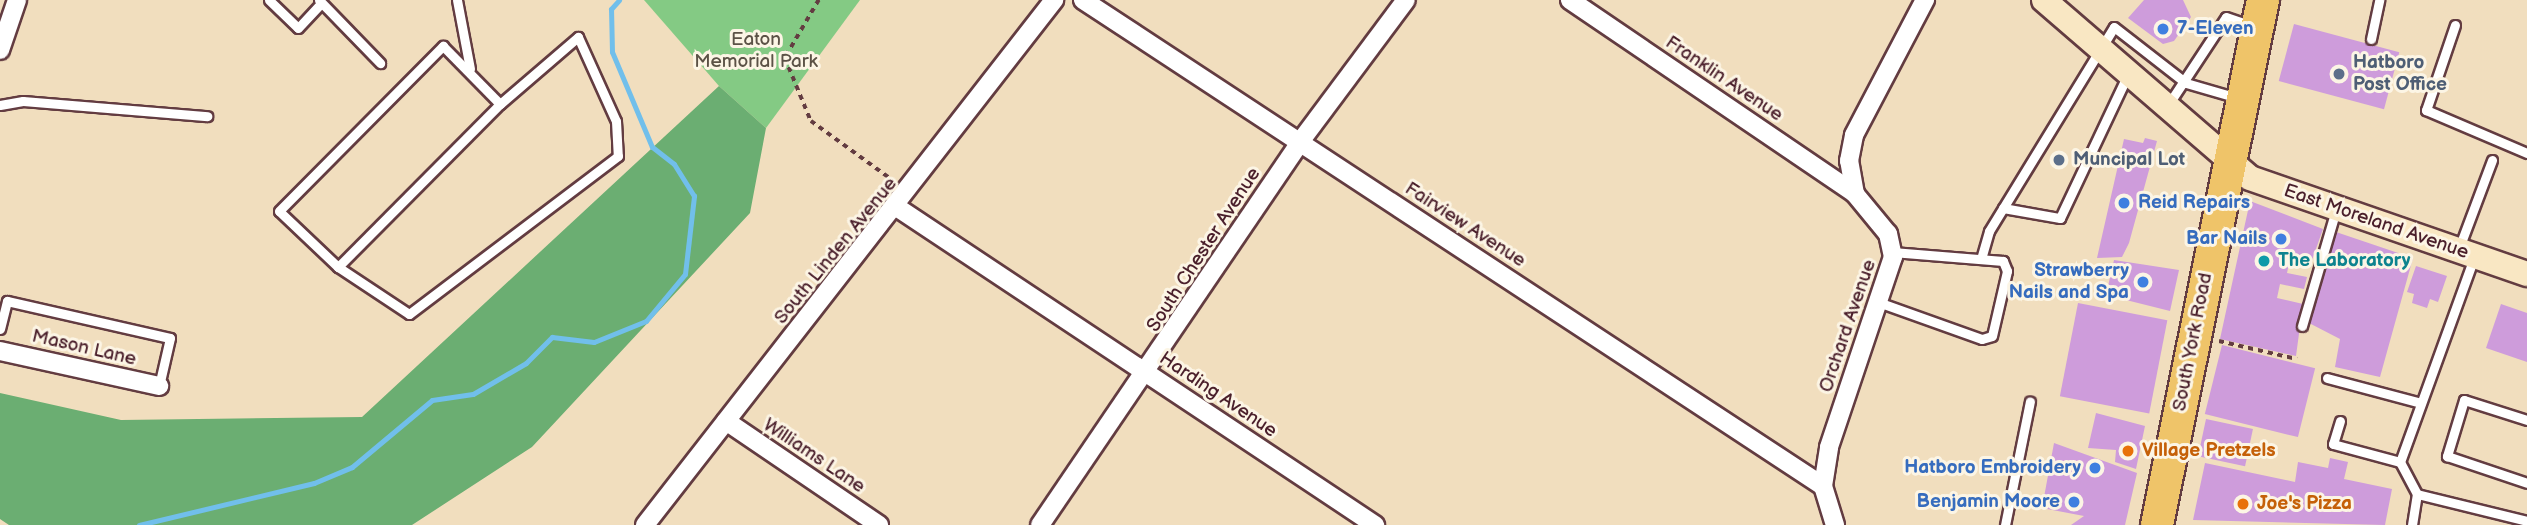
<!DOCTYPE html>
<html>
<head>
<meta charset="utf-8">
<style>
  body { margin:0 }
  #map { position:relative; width:2527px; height:525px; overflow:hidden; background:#f1debe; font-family:"Balsamiq Sans",sans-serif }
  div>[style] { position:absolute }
  .green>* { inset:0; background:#84ca84 }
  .forest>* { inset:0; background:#6bae72 }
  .stream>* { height:5px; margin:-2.5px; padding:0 2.5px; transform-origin:2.5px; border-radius:2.5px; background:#71bfeb }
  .building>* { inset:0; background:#ce9cdb; transform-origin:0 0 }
  .path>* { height:3.5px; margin-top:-1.75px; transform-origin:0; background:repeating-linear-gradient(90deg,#633c41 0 5px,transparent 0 10px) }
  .roads { filter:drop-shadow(2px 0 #633c41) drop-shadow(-2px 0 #633c41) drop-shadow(0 2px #633c41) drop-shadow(0 -2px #633c41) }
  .lane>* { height:9px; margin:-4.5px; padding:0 4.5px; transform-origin:4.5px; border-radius:4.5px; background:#fff }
  .street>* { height:18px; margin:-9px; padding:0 9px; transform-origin:9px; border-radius:9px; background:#fff }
  .secondary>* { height:24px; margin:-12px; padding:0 12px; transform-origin:12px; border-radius:12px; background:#f9e7c3 }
  .highway>* { height:32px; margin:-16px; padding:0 16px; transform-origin:16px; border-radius:16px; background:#efc469 }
  .dots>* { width:19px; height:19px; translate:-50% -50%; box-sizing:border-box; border:4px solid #fcf5e5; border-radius:50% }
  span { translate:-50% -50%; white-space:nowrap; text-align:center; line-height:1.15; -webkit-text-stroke:6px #fcf5e5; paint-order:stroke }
  .shop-label { font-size:19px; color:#366cbe; font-weight:700 }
  .left { translate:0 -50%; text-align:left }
  .right { translate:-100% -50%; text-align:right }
  .park-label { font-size:19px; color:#5b5246 }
  .service-label { font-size:19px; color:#4e5e75; font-weight:700 }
  .street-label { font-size:19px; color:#4a1f2b }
  .culture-label { font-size:19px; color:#0d838f; font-weight:700 }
  .food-label { font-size:19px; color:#c56008; font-weight:700 }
</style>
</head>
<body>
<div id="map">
  <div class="green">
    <div style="clip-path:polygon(644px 0,860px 0,766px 128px,719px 86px)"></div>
  </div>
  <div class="forest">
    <div style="clip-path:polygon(719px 86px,766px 128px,750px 213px,532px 447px,412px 525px,9px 525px,0 519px,0 393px,121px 420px,362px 417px)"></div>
  </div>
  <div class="stream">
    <div style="left:139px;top:525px;width:180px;rotate:-13.5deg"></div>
    <div style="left:314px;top:483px;width:41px;rotate:-22.8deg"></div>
    <div style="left:352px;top:467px;width:104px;rotate:-39.9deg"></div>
    <div style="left:432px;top:400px;width:41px;rotate:-8.3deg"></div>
    <div style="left:473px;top:394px;width:61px;rotate:-30.3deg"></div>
    <div style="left:526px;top:363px;width:37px;rotate:-45deg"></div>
    <div style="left:552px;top:337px;width:42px;rotate:6.8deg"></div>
    <div style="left:594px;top:342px;width:56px;rotate:-22deg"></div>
    <div style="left:646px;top:321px;width:61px;rotate:-50.3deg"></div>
    <div style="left:685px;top:274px;width:79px;rotate:-83.4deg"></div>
    <div style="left:694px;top:196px;width:38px;rotate:-122deg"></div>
    <div style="left:674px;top:164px;width:28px;rotate:-142deg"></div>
    <div style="left:652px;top:147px;width:103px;rotate:-112.8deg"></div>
    <div style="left:612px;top:52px;width:43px;rotate:-91.3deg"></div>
    <div style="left:611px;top:9px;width:12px;rotate:-48deg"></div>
  </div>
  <div class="building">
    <div style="clip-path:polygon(2144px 0,2183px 0,2191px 17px,2174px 41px,2163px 44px,2128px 18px)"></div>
    <div style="left:2294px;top:24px;width:109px;height:59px;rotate:15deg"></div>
    <div style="clip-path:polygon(2145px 138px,2157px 141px,2129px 243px,2122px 257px,2097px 258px,2124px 139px,2143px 143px)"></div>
    <div style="clip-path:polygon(2250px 201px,2323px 229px,2311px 263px,2290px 259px,2287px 273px,2307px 277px,2304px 289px,2280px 284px,2277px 298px,2303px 304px,2296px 356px,2220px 339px)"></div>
    <div style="clip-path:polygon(2336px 232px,2413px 258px,2380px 377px,2335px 367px,2340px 339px,2309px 323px)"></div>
    <div style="clip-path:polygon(2114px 260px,2179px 270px,2170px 311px,2106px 295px)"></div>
    <div style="clip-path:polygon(2416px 266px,2447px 276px,2438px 302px,2430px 299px,2427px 308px,2412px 303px,2414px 294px,2407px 292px)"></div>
    <div style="left:2078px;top:303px;width:91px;height:95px;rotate:11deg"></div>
    <div style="clip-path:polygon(2501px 304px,2527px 313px,2527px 362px,2486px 348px)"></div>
    <div style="left:2222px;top:345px;width:96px;height:71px;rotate:14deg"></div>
    <div style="clip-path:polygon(2096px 413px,2145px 426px,2136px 469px,2115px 462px,2116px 450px,2088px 448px)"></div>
    <div style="left:2206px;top:419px;width:48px;height:38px;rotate:12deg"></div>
    <div style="clip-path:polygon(2054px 443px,2137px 473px,2125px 525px,2071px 525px,2084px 516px,2042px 508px)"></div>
    <div style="clip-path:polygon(2330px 458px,2348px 462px,2344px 479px,2392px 489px,2385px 525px,2193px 520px,2205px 463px,2295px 482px,2298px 462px,2328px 468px)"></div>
  </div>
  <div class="path">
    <div style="left:819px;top:0;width:67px;rotate:120.4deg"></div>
    <div style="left:785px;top:58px;width:68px;rotate:67.6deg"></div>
    <div style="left:811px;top:121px;width:102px;rotate:35.9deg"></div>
    <div style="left:2219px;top:341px;width:80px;rotate:13deg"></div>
  </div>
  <div class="roads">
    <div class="lane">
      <div style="left:269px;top:0;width:40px;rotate:44deg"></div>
      <div style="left:298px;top:28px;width:33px;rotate:-47deg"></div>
      <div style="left:319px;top:0;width:88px;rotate:45.9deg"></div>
      <div style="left:457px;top:0;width:70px;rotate:79.3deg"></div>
      <div style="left:2455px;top:25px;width:90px;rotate:108.8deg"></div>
      <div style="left:2426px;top:110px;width:110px;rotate:23.1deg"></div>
      <div style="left:2371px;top:39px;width:40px;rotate:-78deg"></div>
      <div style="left:0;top:105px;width:23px;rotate:-10deg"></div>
      <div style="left:23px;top:101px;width:185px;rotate:4.7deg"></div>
      <div style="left:2168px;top:105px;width:105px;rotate:-56.6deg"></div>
      <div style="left:2226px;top:17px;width:28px;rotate:19deg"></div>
      <div style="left:2003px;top:208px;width:58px;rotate:10deg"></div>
      <div style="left:2060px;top:218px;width:159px;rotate:-64.7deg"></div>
      <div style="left:2459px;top:248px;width:94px;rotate:-69.4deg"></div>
      <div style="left:1981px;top:259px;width:29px;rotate:-74deg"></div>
      <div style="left:1989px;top:231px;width:239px;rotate:-58.5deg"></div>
      <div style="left:2114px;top:27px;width:91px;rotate:37.9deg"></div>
      <div style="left:2186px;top:83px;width:54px;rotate:16.1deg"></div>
      <div style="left:338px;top:267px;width:230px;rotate:-45.2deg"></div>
      <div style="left:500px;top:104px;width:103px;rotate:-40.7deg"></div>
      <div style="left:578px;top:37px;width:92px;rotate:65.7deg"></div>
      <div style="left:616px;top:121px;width:35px;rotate:87deg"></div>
      <div style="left:618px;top:156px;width:262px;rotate:142.9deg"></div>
      <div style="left:409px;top:314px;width:85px;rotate:-146.5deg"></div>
      <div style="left:338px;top:267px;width:81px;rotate:-136.5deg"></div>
      <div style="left:279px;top:211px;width:233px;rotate:-45.2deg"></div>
      <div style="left:443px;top:46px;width:81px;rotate:45.5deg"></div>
      <div style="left:1878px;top:302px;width:110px;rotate:19.6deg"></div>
      <div style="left:1982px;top:339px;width:10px;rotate:-17deg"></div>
      <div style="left:1992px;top:336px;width:67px;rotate:-77deg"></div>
      <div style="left:2007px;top:271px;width:11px;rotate:-112deg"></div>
      <div style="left:2003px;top:261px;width:111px;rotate:-175.4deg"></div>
      <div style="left:2302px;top:326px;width:121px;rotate:-73.7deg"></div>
      <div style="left:0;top:329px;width:29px;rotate:-76deg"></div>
      <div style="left:7px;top:301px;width:167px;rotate:12.8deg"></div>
      <div style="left:170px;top:338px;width:49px;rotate:102.9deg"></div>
      <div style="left:2327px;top:378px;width:97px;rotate:14.9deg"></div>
      <div style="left:2527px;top:420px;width:66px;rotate:-162.4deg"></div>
      <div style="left:2464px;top:400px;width:59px;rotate:106.9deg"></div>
      <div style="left:2447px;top:456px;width:84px;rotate:18.6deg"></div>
      <div style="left:2340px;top:421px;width:24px;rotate:107deg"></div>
      <div style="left:2333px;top:444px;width:69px;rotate:15deg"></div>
      <div style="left:2417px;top:494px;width:113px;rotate:13.8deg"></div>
      <div style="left:2005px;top:525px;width:126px;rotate:-78.6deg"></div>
      <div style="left:2412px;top:525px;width:31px;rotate:-81deg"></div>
      <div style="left:2417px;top:494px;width:36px;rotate:-118deg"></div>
      <div style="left:2400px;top:462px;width:217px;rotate:-70.1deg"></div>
    </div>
    <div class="street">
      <div style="left:1083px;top:0;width:885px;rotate:33.3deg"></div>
      <div style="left:1570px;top:0;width:345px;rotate:34.2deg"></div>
      <div style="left:0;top:50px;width:53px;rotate:-71.2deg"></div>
      <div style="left:898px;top:208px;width:573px;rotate:33.61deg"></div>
      <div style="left:0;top:351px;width:163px;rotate:12.4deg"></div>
      <div style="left:726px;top:421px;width:185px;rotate:34.2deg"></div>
      <div style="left:645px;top:525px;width:666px;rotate:-52.08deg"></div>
      <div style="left:1040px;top:525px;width:463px;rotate:-55.8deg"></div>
      <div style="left:1300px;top:142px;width:177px;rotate:-53.3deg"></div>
      <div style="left:1835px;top:525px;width:41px;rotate:-107.1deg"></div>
      <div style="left:1823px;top:486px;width:39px;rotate:-81deg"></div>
      <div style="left:1829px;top:447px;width:200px;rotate:-71.4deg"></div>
      <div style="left:1893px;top:257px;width:24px;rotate:-102deg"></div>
      <div style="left:1888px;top:234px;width:52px;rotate:-129.5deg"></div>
      <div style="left:1855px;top:194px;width:34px;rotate:-100deg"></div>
      <div style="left:1849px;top:161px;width:26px;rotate:-79deg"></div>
      <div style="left:1854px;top:135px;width:153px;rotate:-62.3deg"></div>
    </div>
    <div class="secondary">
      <div style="left:2044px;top:0;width:272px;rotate:40.8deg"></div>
      <div style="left:2250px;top:178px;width:293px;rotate:19.1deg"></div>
    </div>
    <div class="highway">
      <div style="left:2157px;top:525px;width:536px;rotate:-78.59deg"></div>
    </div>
  </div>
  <div class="dots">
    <div style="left:2163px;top:29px;background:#3f7fe0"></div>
    <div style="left:2339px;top:74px;background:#5c6f8a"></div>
    <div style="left:2059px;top:160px;background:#5c6f8a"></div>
    <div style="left:2124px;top:203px;background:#3f7fe0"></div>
    <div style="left:2281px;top:239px;background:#3f7fe0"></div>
    <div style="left:2264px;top:261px;background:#0f9aa8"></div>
    <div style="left:2143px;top:282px;background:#3f7fe0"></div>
    <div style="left:2128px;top:451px;background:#e8710a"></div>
    <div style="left:2095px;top:468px;background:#3f7fe0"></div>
    <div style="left:2074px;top:502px;background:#3f7fe0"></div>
    <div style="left:2243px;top:504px;background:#e8710a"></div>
  </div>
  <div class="shop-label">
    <span class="left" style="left:2177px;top:29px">7-Eleven</span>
    <span class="left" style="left:2138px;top:203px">Reid Repairs</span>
    <span class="right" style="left:2267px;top:239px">Bar Nails</span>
    <span class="right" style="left:2129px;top:282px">Strawberry<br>Nails and Spa</span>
    <span class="right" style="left:2081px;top:468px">Hatboro Embroidery</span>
    <span class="right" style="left:2060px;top:502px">Benjamin Moore</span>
  </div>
  <div class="park-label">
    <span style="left:756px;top:51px">Eaton<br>Memorial Park</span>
  </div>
  <div class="service-label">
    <span class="left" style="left:2353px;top:74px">Hatboro<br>Post Office</span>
    <span class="left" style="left:2073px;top:160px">Muncipal Lot</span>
  </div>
  <div class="street-label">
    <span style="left:1724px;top:79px;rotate:34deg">Franklin Avenue</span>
    <span style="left:2376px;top:222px;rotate:19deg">East Moreland Avenue</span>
    <span style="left:1465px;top:225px;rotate:33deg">Fairview Avenue</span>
    <span style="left:1204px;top:250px;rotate:-57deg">South Chester Avenue</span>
    <span style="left:836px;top:251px;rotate:-51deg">South Linden Avenue</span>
    <span style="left:1848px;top:326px;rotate:-71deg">Orchard Avenue</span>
    <span style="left:2193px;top:342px;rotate:-79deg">South York Road</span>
    <span style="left:84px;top:348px;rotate:13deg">Mason Lane</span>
    <span style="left:1218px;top:395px;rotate:34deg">Harding Avenue</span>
    <span style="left:814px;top:456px;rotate:34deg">Williams Lane</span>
  </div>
  <div class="culture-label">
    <span class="left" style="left:2278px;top:261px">The Laboratory</span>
  </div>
  <div class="food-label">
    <span class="left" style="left:2142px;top:451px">Village Pretzels</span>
    <span class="left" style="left:2257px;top:504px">Joe's Pizza</span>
  </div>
</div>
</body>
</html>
